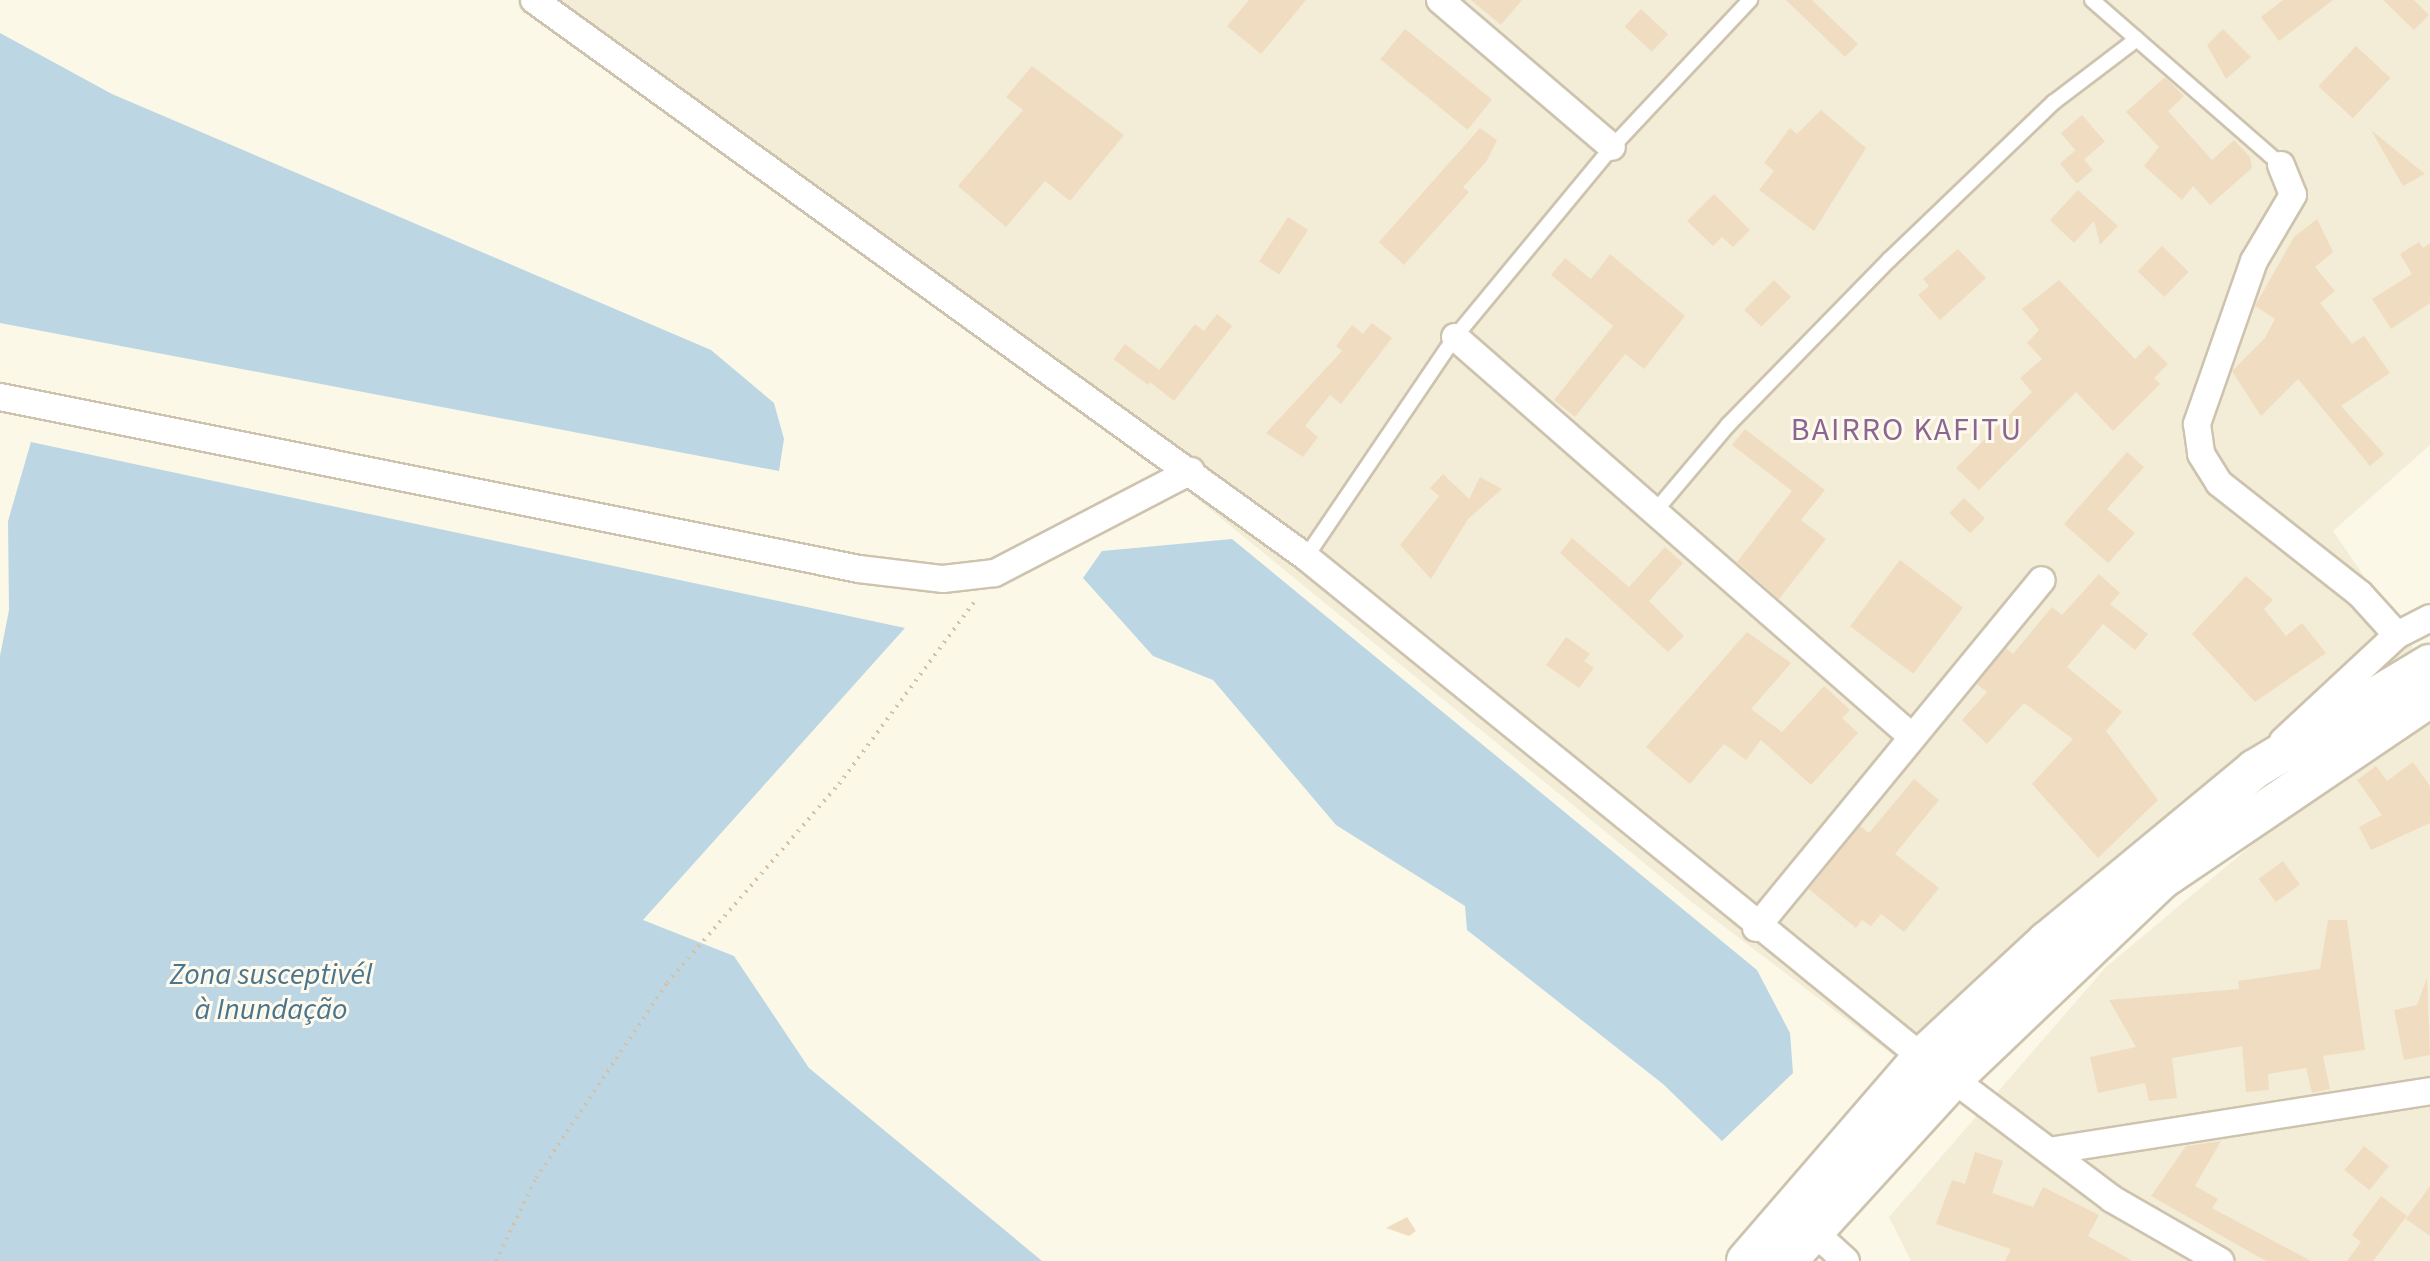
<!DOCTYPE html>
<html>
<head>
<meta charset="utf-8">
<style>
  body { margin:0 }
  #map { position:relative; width:2430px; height:1261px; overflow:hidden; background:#fbf8e8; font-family:"Source Sans 3",sans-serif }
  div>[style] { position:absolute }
  .residential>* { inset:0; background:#f3ecd7 }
  .water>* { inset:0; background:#bdd6e4 }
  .building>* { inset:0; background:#f0ddc1; transform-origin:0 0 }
  .path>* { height:4px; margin-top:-2px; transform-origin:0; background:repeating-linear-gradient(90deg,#d5c1a4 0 2px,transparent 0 8px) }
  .roads { filter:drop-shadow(2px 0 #cdc3ae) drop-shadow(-2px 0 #cdc3ae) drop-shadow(0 2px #cdc3ae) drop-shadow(0 -2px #cdc3ae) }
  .lane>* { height:14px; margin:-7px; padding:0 7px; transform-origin:7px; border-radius:7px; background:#fff }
  .street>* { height:26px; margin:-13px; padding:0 13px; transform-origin:13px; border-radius:13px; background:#fff }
  .secondary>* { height:38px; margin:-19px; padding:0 19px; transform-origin:19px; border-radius:19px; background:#fff }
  span { translate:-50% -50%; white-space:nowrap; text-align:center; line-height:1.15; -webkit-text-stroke:6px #fefbee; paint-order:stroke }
  .water-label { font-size:30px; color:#4b748d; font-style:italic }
  .quarter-label { font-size:32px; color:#8c6590; letter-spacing:2px }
</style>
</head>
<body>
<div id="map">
  <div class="residential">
    <div style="clip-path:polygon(542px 0,2430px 0,2430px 445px,2333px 531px,2416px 652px,1901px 1061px,1693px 903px,1103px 422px)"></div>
    <div style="clip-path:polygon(2430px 719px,2430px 1261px,1911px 1261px,1889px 1217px,2106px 967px,2326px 783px)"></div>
  </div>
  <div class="water">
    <div style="clip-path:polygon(0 33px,112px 94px,711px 350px,774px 403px,784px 439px,779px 471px,0 323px)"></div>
    <div style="clip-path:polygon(31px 442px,905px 628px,643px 920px,734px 956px,809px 1068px,1042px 1261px,0 1261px,0 656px,9px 610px,8px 521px)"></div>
    <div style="clip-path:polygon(1232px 539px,1757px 970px,1790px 1033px,1793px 1073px,1722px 1141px,1663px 1084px,1467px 930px,1465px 906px,1336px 825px,1213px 680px,1153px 656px,1083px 578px,1102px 551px)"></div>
  </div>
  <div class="building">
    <div style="clip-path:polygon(1249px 0,1306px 0,1261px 54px,1227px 26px)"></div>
    <div style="clip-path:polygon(1471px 0,1522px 0,1501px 25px)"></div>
    <div style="clip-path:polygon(1786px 0,1812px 0,1858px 44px,1845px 57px)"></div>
    <div style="clip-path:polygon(2283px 0,2333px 0,2279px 41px,2261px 17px)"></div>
    <div style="clip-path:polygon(2383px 0,2414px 0,2429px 15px,2414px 30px)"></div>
    <div style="left:1641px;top:9px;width:37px;height:24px;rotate:43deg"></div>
    <div style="left:1405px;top:29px;width:112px;height:39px;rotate:39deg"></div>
    <div style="clip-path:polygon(2223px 29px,2251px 57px,2226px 79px,2207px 45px)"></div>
    <div style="left:2356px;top:46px;width:47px;height:55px;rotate:43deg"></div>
    <div style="clip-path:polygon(1032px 66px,1124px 135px,1070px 201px,1045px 181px,1006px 227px,958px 186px,1023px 110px,1006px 97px)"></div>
    <div style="clip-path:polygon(2165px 77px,2184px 96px,2168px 111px,2212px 160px,2234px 140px,2250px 157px,2252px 168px,2210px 205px,2193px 186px,2182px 200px,2144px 166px,2159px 147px,2126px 112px)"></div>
    <div style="clip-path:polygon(1821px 110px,1866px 148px,1814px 231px,1759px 190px,1774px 171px,1764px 163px,1790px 128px,1797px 134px)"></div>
    <div style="left:2082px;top:115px;width:35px;height:28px;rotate:49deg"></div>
    <div style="clip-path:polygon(1480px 128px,1497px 140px,1486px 162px,1463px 187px,1469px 192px,1404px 265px,1379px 242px)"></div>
    <div style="clip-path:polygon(2371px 130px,2425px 174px,2403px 186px)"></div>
    <div style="left:2076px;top:150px;width:26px;height:21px;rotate:50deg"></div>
    <div style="clip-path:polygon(2078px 190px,2118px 226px,2100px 245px,2094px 221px,2074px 243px,2050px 220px)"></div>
    <div style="clip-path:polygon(1714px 194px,1750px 230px,1733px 247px,1722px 237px,1713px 246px,1687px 221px)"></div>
    <div style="left:1288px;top:217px;width:24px;height:53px;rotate:33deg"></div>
    <div style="clip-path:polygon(2317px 219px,2333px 252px,2315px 267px,2335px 291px,2320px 303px,2352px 344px,2364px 336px,2390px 373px,2341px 406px,2384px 454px,2370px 466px,2298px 379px,2261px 416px,2232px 371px,2265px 338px,2275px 319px,2255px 306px,2294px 237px)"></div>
    <div style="clip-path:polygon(2419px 242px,2423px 248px,2430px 243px,2430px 303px,2391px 329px,2372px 299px,2412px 274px,2400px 254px)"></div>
    <div style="left:2162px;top:246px;width:37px;height:35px;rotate:44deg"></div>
    <div style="clip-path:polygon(1958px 249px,1986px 278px,1940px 320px,1918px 295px,1929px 286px,1923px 279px)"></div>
    <div style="clip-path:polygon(1610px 254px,1685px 316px,1644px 369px,1625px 354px,1575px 417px,1554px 400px,1613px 326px,1551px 275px,1565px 258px,1591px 279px)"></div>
    <div style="left:1774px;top:280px;width:24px;height:42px;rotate:45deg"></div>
    <div style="clip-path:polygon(2059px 280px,2135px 359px,2149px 345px,2168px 364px,2154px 378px,2160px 384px,2113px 431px,2076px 392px,1979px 490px,1956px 468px,2032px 392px,2020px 378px,2042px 359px,2027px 343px,2039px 330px,2022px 309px)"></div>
    <div style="clip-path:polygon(1217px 314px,1232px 326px,1174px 401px,1150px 382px,1195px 324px,1204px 331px)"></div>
    <div style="clip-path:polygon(1372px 323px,1392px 338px,1341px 404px,1330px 395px,1305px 426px,1318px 437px,1303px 457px,1266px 433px,1342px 351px,1336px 346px,1352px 325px,1363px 334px)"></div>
    <div style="left:1125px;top:344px;width:43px;height:19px;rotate:37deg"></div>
    <div style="clip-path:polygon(1745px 429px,1825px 490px,1801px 520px,1826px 539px,1779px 599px,1737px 562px,1792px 491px,1732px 445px)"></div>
    <div style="clip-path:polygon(2127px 452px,2144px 467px,2107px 509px,2135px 533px,2108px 563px,2064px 524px)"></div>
    <div style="clip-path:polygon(1443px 474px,1469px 499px,1480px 477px,1502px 489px,1468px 519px,1431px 579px,1400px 545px,1439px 496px,1430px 488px)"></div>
    <div style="left:1964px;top:498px;width:29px;height:21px;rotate:44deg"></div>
    <div style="clip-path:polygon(1572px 538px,1629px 587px,1665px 547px,1683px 563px,1649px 601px,1684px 636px,1668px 652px,1560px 553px)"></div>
    <div style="left:1900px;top:560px;width:79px;height:83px;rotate:37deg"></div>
    <div style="clip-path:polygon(2099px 574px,2120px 593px,2110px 604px,2148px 634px,2135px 650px,2103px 624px,2067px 667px,2122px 712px,2106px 731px,2158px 800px,2098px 858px,2032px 784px,2073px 739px,2024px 703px,1987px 744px,1962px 720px,1987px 692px,1977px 684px,2006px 648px,2013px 654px,2052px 607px,2062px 615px)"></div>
    <div style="clip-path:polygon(2246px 576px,2273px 600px,2264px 609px,2286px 636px,2302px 623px,2326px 653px,2255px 702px,2192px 634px)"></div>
    <div style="clip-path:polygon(1747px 632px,1791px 663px,1751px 709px,1782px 732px,1824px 686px,1850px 710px,1842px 718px,1858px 733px,1811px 785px,1761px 740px,1746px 760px,1724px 744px,1690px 784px,1646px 747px)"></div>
    <div style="clip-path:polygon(1566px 637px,1590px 654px,1584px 661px,1594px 668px,1579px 688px,1546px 665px)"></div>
    <div style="clip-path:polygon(2413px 762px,2430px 786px,2430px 823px,2371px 850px,2359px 827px,2382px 815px,2357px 780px,2376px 766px,2387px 781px)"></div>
    <div style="clip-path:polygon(1914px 779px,1939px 800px,1895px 854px,1939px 888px,1904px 932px,1881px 914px,1871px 926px,1862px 920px,1856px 928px,1809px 889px,1860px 826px,1869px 833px)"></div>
    <div style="left:2283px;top:861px;width:29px;height:30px;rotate:54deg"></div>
    <div style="clip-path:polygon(2328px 920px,2347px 920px,2365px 1050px,2323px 1056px,2330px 1089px,2312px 1093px,2306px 1068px,2268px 1074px,2269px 1090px,2246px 1092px,2242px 1046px,2172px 1058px,2177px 1098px,2149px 1101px,2145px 1083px,2098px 1093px,2090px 1057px,2136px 1047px,2109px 1000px,2239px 989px,2238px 981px,2320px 969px)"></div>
    <div style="clip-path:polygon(2427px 978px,2430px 1055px,2404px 1060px,2394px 1010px,2417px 1005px)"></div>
    <div style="clip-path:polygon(2221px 1141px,2195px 1186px,2218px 1199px,2212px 1208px,2311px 1261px,2266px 1261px,2151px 1196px,2186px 1146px)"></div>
    <div style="left:2364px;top:1146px;width:32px;height:31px;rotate:39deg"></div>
    <div style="clip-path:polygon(1975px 1152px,2003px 1161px,1992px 1193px,2033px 1207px,2043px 1187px,2099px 1215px,2088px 1236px,2133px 1261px,2005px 1261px,2011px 1249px,1936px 1224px,1952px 1180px,1965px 1184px)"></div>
    <div style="clip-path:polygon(2430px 1186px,2430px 1236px,2406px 1219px)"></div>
    <div style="clip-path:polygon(2381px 1196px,2407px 1216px,2373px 1261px,2347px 1261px,2361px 1242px,2352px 1235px)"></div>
    <div style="clip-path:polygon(1407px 1217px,1416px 1231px,1409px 1236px,1386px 1228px)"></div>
  </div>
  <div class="path">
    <div style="left:496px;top:1261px;width:92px;rotate:-64.3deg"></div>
    <div style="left:536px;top:1178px;width:235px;rotate:-56.1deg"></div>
    <div style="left:667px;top:983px;width:263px;rotate:-49.2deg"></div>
    <div style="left:839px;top:784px;width:228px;rotate:-53.4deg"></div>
  </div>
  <div class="roads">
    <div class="lane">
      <div style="left:2092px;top:0;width:251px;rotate:41.1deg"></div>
      <div style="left:1652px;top:515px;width:118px;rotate:-49.8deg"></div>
      <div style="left:1728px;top:425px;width:231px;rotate:-45.7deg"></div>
      <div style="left:1889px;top:260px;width:228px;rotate:-43.8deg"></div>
      <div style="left:2054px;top:102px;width:104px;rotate:-37.2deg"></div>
      <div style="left:1306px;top:557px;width:266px;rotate:-55.9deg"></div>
      <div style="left:1455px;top:337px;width:246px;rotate:-50.4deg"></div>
      <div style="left:1612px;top:147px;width:202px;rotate:-46.8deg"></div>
    </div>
    <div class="street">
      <div style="left:534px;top:0;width:952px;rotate:35.81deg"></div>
      <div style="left:1306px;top:557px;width:793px;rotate:39.07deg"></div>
      <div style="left:1440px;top:0;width:226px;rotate:40.5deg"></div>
      <div style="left:2281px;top:165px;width:32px;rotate:68deg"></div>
      <div style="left:2293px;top:195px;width:77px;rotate:120.6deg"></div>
      <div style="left:2254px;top:261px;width:173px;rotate:109.3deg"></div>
      <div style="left:2197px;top:424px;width:30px;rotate:82deg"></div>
      <div style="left:2201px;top:454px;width:34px;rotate:58deg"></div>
      <div style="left:2219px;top:483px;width:179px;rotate:38.2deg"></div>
      <div style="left:2360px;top:594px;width:55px;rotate:47.9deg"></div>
      <div style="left:1455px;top:337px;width:606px;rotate:41.19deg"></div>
      <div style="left:0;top:397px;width:876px;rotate:11.32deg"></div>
      <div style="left:859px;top:569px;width:85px;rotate:6.8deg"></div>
      <div style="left:943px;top:579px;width:52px;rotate:-6.6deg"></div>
      <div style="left:995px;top:573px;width:221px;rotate:-27.5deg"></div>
      <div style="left:2283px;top:741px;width:156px;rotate:-42.9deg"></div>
      <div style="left:2397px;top:635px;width:37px;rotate:-27deg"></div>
      <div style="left:1756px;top:928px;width:450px;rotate:-50.6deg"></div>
      <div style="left:1953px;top:1079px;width:199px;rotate:37deg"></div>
      <div style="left:2112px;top:1199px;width:125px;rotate:29.9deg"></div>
      <div style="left:2055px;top:1150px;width:380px;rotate:-8.9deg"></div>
      <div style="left:1814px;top:1232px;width:43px;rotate:42.2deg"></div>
    </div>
    <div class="secondary">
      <div style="left:1746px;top:1261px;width:269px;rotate:-49.2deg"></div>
      <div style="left:1922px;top:1057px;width:171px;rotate:-42.9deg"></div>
      <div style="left:2047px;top:941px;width:270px;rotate:-39.6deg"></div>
      <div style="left:2255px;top:769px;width:204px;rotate:-31deg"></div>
      <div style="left:1787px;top:1261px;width:246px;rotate:-47.6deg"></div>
      <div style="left:1953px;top:1079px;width:288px;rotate:-43.7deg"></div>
      <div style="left:2161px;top:880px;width:325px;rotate:-34.1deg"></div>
    </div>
  </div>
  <div class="water-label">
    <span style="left:271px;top:992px">Zona susceptivél<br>à Inundação</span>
  </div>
  <div class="quarter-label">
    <span style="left:1907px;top:430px">BAIRRO KAFITU</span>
  </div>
</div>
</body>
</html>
